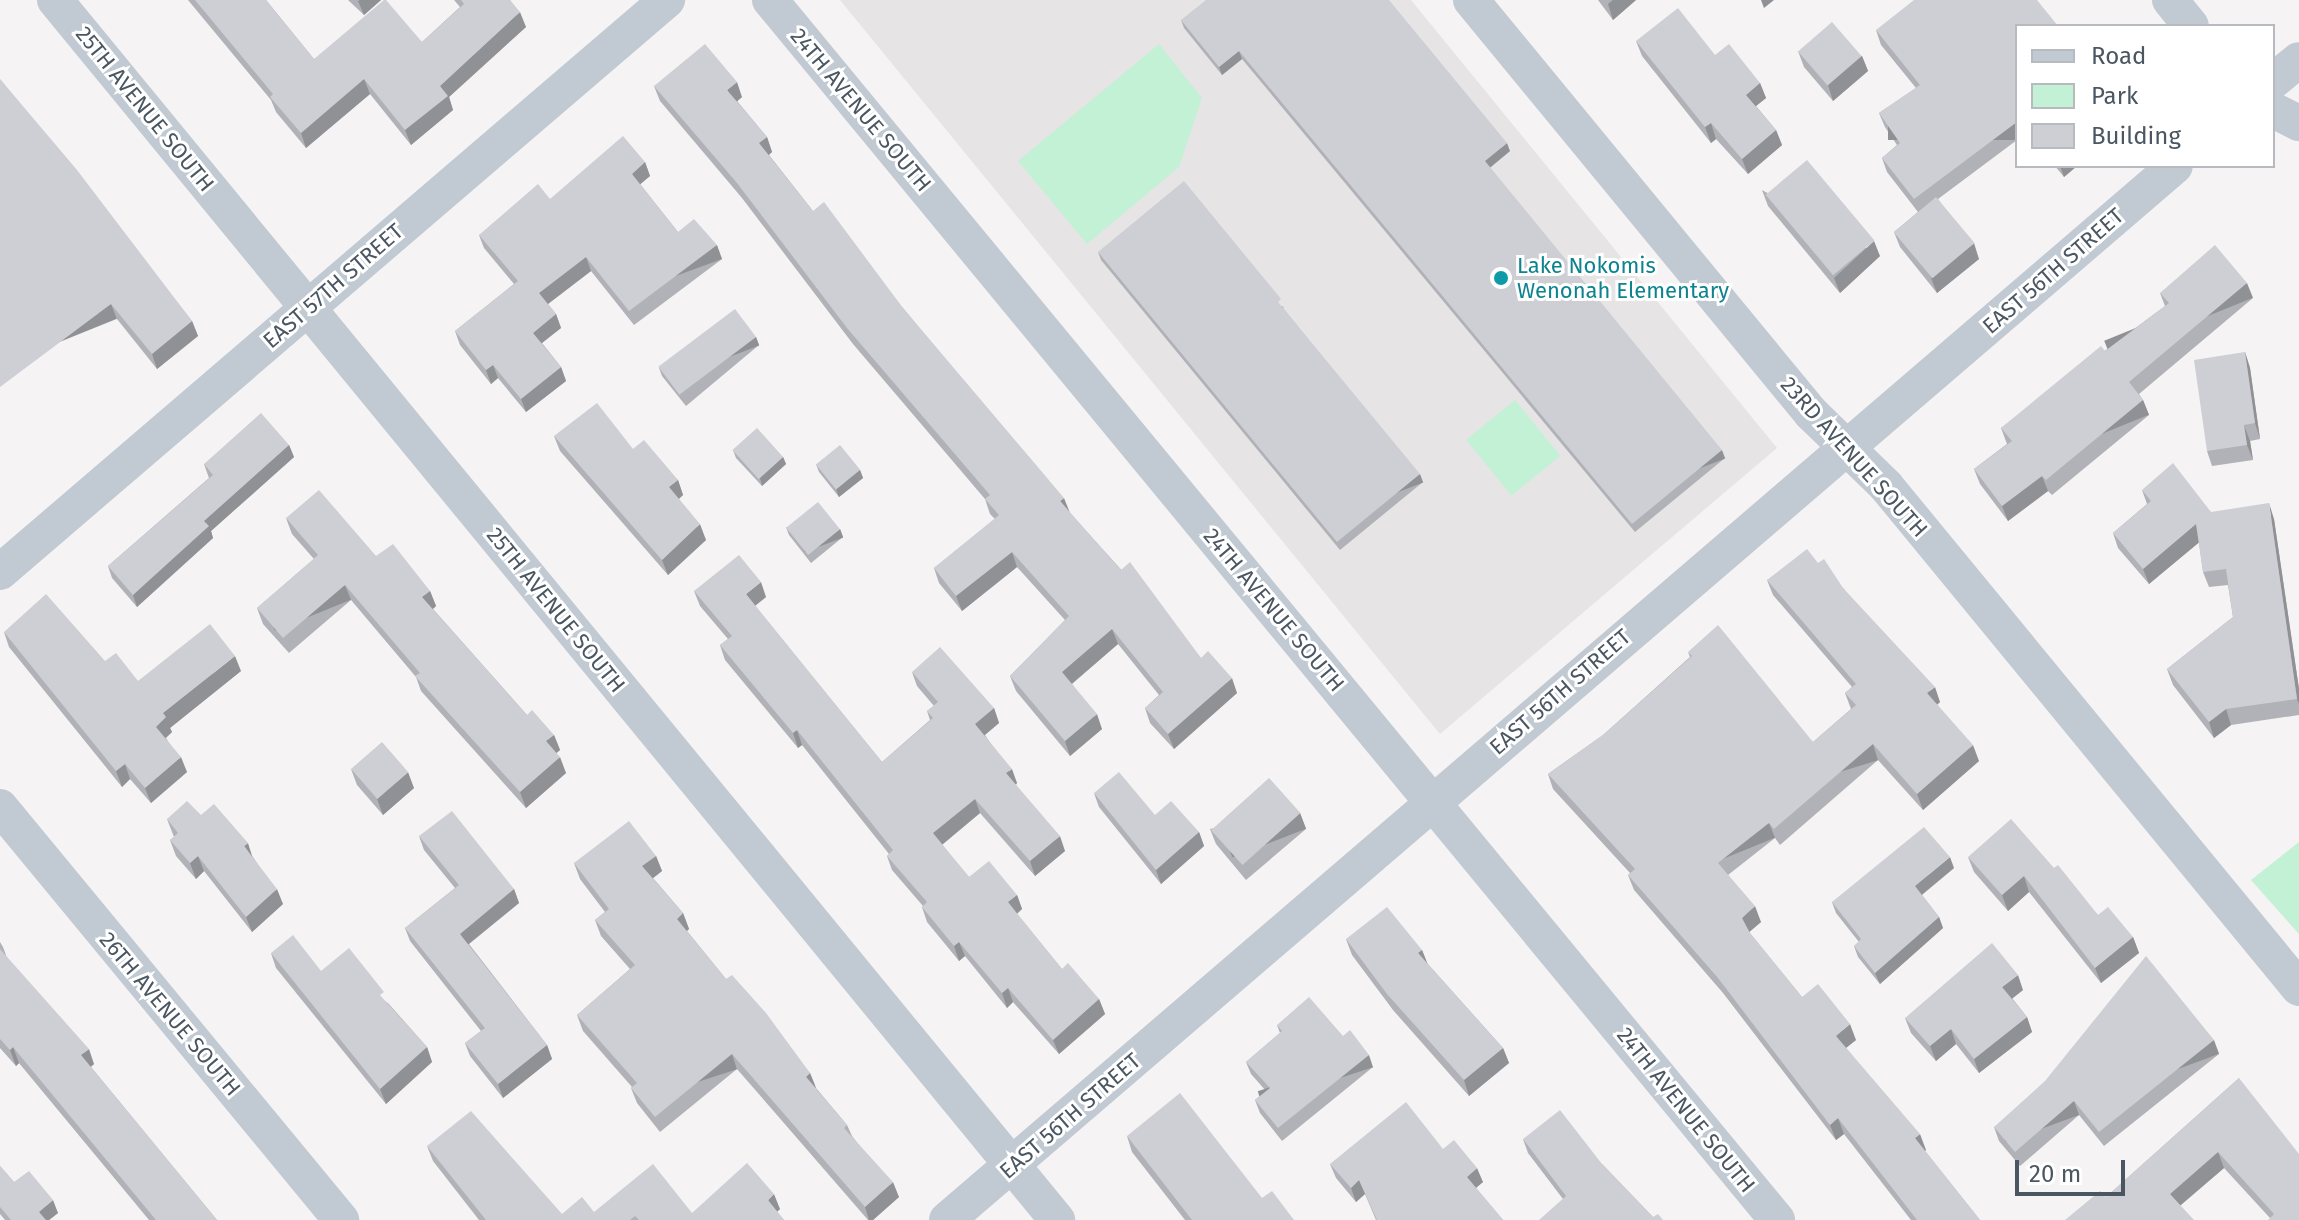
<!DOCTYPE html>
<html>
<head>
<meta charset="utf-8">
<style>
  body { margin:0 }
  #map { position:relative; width:2299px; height:1220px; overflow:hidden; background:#f5f3f3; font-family:"Fira Sans",sans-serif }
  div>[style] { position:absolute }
  .education>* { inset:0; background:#e6e4e5 }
  .green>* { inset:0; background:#c3f1d5; transform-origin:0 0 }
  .street>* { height:36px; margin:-18px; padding:0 18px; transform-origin:18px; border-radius:18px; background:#c1cad2 }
  .wall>* { inset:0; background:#b0b2b7 }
  .shaded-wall>* { inset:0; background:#909195; transform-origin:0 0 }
  .building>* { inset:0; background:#cdcfd5; transform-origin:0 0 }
  .dots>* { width:22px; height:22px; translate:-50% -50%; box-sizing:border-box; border:4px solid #fff; border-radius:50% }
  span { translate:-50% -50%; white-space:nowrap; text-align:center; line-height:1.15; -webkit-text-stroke:6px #fff; paint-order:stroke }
  .street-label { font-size:22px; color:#4a5661 }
  .culture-label { font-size:22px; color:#0d838f }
  .left { translate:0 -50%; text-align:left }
  .legend { position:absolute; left:2015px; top:24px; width:260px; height:144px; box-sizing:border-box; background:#fff; border:2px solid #b7bbc0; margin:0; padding:10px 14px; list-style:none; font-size:24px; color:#4a5661 }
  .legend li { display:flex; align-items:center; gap:16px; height:40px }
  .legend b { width:40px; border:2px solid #b7bbc0 }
  .scale { position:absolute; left:2015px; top:1160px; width:110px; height:36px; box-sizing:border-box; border:4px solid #4a5661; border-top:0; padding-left:10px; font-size:24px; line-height:28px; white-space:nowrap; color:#4a5661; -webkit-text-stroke:6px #fff; paint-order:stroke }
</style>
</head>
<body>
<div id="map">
  <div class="education">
    <div style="clip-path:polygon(840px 0,1411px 0,1777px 448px,1440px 734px)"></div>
  </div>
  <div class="green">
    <div style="clip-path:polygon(1159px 44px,1202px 98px,1179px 167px,1087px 244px,1018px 161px)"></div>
    <div style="left:1515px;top:400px;width:72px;height:63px;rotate:51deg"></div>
    <div style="clip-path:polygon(2299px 842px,2299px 934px,2251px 880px)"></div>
  </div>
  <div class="street">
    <div style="left:55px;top:0;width:1579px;rotate:50.6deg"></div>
    <div style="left:770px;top:0;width:1582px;rotate:50.46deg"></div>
    <div style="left:1471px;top:0;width:535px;rotate:50.54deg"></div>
    <div style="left:1811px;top:413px;width:105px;rotate:44.2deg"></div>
    <div style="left:1886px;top:486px;width:650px;rotate:50.56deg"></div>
    <div style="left:2170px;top:0;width:33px;rotate:51deg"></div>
    <div style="left:2273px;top:81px;width:33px;rotate:-39deg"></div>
    <div style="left:2273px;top:110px;width:29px;rotate:27deg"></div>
    <div style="left:0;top:572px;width:879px;rotate:-40.62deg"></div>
    <div style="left:0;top:807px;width:536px;rotate:50.45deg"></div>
    <div style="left:947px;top:1220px;width:1618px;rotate:-40.64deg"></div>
  </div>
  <div class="wall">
    <div style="clip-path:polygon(188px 0,266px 0,314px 59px,422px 42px,460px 7px,454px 0,510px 0,526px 27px,449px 97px,453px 110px,411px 145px,370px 94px,306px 148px,276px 112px,271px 100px)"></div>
    <div style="clip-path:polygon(348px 0,381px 0,364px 15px)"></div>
    <div style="clip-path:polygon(1598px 0,1636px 0,1613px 20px)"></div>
    <div style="clip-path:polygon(1181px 20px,1510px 151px,1490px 168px,1725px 458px,1635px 532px,1242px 59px,1222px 75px,1184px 28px)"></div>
    <div style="clip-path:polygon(2017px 26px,2017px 140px,1938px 199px,1979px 259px,1937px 293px,1900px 247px,1894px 232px,1918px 212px,1887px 172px,1882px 158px,1897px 145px,1885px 127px,1879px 113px,1916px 88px,1881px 45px,1876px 30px)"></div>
    <div style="clip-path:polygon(1636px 41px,1715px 55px,1760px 83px,1766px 98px,1756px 106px,1776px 130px,1782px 145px,1748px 174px,1716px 139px,1711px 143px,1642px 56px)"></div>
    <div style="clip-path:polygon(1798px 51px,1862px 56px,1868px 71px,1833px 101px,1804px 67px)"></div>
    <div style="clip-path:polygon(0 79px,192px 321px,198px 336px,157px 369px,117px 319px)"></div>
    <div style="clip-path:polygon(654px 86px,742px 97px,737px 101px,767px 137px,772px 152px,769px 155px,813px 211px,903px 308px,1069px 512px,1201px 658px,1237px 693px,1174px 749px,1150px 723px,1145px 708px,1159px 695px,1118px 644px,1072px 684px,1102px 729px,1070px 756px,1016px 691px,1010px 676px,1065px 620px,1017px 567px,962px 611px,939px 583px,934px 568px,995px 519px,990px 514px,985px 499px,853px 344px,742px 198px,660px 101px)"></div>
    <div style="clip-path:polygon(645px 162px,650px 176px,640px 184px,678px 232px,722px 259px,634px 325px,591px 271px,548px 304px,556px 314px,561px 328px,542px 343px,561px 367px,566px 381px,526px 412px,498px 378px,491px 384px,460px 345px,455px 331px,514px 284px,484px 248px,479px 235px,550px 199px)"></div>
    <div style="clip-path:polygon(2055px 166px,2077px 166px,2064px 177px)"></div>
    <div style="clip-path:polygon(1762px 190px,1880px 256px,1840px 293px,1768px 206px)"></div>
    <div style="clip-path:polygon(1098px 252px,1284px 307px,1283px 308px,1423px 482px,1340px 550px,1101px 260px)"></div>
    <div style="clip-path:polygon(2160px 293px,2253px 298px,2139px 394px,2143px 400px,2149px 415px,2052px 495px,2048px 491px,2008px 521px,1980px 484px,1974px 469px,2007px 444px,2001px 428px,2165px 306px)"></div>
    <div style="clip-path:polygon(756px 337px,759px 345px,686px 406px,662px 376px,659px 368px)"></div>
    <div style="clip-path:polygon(2245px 352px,2250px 368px,2260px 439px,2250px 441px,2253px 460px,2212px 466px,2207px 451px)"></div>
    <div style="clip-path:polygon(554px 436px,633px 449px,678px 480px,683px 495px,679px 499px,706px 540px,668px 575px,560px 451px)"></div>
    <div style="clip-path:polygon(289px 445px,294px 457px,211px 531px,213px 538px,137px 607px,112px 578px,108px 566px,209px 478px,204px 464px)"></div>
    <div style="clip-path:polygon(733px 450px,783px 457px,786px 464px,762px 486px,736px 458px)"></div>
    <div style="clip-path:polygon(816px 464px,860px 470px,863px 478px,839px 497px,819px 472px)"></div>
    <div style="clip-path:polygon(2142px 490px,2211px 512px,2274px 519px,2299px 689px,2299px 715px,2231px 725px,2214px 738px,2173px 685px,2167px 669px,2233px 617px,2228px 585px,2209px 587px,2203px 572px,2199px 542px,2149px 584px,2118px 548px,2113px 533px,2147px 504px)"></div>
    <div style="clip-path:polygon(286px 518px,376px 556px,430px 591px,436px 606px,433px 609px,527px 715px,554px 735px,560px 750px,556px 753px,566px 773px,526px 808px,421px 691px,416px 677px,351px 600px,289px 653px,263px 624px,257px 608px,314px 559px,292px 534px)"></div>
    <div style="clip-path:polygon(786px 527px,840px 529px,843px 537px,811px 563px,789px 535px)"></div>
    <div style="clip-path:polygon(1818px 563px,1843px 588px,1940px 702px,1937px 705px,1979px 761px,1923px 810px,1878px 760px,1780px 845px,1775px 838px,1728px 875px,1761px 922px,1749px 932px,1802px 997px,1856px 1040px,1846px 1048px,1926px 1150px,1925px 1151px,1980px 1220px,1911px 1220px,1844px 1134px,1836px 1140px,1723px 993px,1634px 890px,1628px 875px,1630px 873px,1553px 789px,1548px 774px,1603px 735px,1690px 657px,1688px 652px,1813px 742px,1851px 709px,1845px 693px,1852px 687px,1773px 595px,1767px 580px)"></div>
    <div style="clip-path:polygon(694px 591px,766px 597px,755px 606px,882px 762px,930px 720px,927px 711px,934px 706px,917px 686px,912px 672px,994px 708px,999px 723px,985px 735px,1017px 783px,1016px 785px,1065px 851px,1035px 876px,980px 813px,942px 845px,969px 877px,1017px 895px,1022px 909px,1017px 914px,1062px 969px,1099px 999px,1105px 1014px,1059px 1054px,1013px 1002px,1007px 1008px,965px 956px,959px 961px,927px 922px,922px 907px,923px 906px,892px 870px,887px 856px,889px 854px,802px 745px,798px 748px,725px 660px,720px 645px,728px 639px,700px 606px)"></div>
    <div style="clip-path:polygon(4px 632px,105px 661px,138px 681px,241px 671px,170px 728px,172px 732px,166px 738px,187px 772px,151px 803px,130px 779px,122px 787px,9px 647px)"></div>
    <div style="clip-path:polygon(351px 769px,414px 788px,383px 815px,357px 785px)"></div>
    <div style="clip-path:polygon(1094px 793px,1199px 832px,1204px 846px,1161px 884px,1099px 807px)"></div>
    <div style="clip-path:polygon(1300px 813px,1306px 829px,1246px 880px,1216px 844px,1210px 829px)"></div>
    <div style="clip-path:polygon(201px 815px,253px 857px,283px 904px,252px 932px,204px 871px,196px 879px,176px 856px,170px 840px,174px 837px,167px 819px)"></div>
    <div style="clip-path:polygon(419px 836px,514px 889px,519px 903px,469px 944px,547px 1045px,552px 1059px,503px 1098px,470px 1056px,465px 1043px,481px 1031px,410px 941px,405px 928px,455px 888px,424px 850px)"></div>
    <div style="clip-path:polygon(656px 856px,662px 871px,653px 878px,683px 913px,689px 929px,687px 931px,726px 979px,810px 1073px,816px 1088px,847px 1125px,852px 1136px,899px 1197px,873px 1220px,868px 1220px,737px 1069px,660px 1132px,637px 1103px,631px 1088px,632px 1087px,583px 1031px,577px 1015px,630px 969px,601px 936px,595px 920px,605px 912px,580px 879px,574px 863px)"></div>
    <div style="clip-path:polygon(1968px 857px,2054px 868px,2098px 915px,2133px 937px,2139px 953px,2101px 983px,2029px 892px,2008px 911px,1974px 872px)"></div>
    <div style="clip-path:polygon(1954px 868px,1922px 895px,1939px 917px,1943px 928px,1880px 984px,1858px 957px,1854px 946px,1859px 942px,1836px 913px,1832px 902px)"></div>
    <div style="clip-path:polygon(1346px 939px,1422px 950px,1427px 963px,1503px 1048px,1509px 1063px,1469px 1096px,1393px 1010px,1352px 955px)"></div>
    <div style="clip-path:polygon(0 942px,3px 947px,7px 958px,94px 1064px,91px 1067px,217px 1220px,149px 1220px,19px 1063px,16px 1066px,0 1048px)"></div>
    <div style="clip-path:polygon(271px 953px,321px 971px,388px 1003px,427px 1047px,432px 1062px,386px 1104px,276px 968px)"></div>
    <div style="clip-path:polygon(2023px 990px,2012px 998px,2027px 1017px,2032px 1032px,1979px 1073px,1956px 1044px,1936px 1061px,1911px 1033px,1905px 1018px)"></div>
    <div style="clip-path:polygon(1277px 1025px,1343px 1036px,1373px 1067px,1282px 1141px,1260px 1113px,1255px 1100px,1266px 1091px,1251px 1074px,1246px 1062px,1280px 1033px)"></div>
    <div style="clip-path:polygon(2219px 1054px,2104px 1146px,2079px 1115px,2020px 1166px,1999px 1141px,1994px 1127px)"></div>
    <div style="clip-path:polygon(2239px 1078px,2299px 1220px,2270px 1218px,2224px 1168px,2181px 1205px,2106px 1197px)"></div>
    <div style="clip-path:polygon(1127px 1136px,1262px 1198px,1294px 1220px,1185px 1220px,1132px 1152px)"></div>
    <div style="clip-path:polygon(1523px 1139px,1602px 1164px,1653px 1217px,1563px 1199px,1528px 1153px)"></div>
    <div style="clip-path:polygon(427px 1146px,562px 1214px,594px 1212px,692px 1213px,780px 1209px,777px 1212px,784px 1220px,479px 1220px,433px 1161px)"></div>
    <div style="clip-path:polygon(1443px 1149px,1483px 1182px,1476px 1188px,1503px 1220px,1376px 1220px,1365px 1194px,1356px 1202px,1336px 1178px,1330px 1164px)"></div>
    <div style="clip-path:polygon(0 1166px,14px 1182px,58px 1213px,49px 1220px,5px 1220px,0 1214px)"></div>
  </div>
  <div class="shaded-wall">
    <div style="clip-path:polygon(360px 0,381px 0,364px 15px,358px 1px)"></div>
    <div style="clip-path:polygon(1613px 0,1636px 0,1613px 20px,1608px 4px)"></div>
    <div style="clip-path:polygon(1761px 0,1774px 0,1764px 8px)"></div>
    <div style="clip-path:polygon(520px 12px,526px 27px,449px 97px,453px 110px,411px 145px,405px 130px,440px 86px)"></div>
    <div style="clip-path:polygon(1239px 51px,1242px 59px,1222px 75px,1219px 67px)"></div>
    <div style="clip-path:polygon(1862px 56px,1868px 71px,1833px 101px,1828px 85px)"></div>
    <div style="clip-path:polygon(364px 79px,370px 94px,306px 148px,301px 133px)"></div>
    <div style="clip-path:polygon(737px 82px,742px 97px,733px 105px,727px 90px)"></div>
    <div style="clip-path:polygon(1760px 83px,1766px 98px,1751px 110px,1746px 95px)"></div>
    <div style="left:2017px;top:122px;width:18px;height:129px;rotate:90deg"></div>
    <div style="clip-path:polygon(1711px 123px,1716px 139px,1711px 143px,1705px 127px)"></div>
    <div style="clip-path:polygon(1776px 130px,1782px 145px,1748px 174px,1742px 159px)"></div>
    <div style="clip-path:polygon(767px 137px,772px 152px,765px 158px,759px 143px)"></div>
    <div style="clip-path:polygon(1507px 143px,1510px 151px,1488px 169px,1485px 161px)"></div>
    <div style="clip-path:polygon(645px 162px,650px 176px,637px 187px,632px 174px)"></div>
    <div style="clip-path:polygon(2060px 166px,2077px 166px,2064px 177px)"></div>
    <div style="clip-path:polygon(1874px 241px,1880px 256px,1840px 293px,1834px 278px)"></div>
    <div style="clip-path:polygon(1974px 243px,1979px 259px,1937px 293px,1931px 278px)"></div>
    <div style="left:717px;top:245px;width:15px;height:110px;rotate:70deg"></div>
    <div style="clip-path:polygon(586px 257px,591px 271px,544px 307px,539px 293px)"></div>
    <div style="left:2247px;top:283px;width:16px;height:154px;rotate:68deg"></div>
    <div style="left:111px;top:304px;width:16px;height:139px;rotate:68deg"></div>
    <div style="clip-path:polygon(556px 314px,561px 328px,538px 346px,533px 333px)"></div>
    <div style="clip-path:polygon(192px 321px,198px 336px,157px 369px,152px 354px)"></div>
    <div style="left:756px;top:337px;width:9px;height:95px;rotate:69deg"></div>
    <div style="clip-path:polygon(2245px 352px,2250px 368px,2260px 439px,2255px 423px)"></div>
    <div style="clip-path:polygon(493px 365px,498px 378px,491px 384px,486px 370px)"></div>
    <div style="clip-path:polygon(561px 367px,566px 381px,526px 412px,521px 399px)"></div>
    <div style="left:2143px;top:400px;width:16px;height:126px;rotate:68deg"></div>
    <div style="clip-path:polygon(2244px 425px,2250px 441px,2253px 460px,2247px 445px)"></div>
    <div style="clip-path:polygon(289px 445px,294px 457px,211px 531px,213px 538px,137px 607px,133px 595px,204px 521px)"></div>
    <div style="left:1722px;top:450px;width:9px;height:117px;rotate:69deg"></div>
    <div style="clip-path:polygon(783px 457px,786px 464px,762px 486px,760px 478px)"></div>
    <div style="clip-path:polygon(860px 470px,863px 478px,839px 497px,836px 489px)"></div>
    <div style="left:1420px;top:474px;width:9px;height:107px;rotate:69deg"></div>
    <div style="clip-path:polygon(2042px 476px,2048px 491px,2008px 521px,2002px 506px)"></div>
    <div style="clip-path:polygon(678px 480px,683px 495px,675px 502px,669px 487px)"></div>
    <div style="clip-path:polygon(1064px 498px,1070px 513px,1060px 501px)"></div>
    <div style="clip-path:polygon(2269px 503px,2274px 519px,2299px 689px,2299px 704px,2297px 699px)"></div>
    <div style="clip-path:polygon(700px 524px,706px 540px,668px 575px,662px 560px)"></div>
    <div style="clip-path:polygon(2196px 524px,2202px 540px,2149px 584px,2143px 569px)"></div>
    <div style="left:840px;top:529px;width:9px;height:41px;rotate:69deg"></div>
    <div style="clip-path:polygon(1012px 552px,1017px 567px,962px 611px,956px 596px)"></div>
    <div style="clip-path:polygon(761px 582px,766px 597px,751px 609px,746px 594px)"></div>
    <div style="left:345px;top:585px;width:16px;height:82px;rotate:68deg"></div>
    <div style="clip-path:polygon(430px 591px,436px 606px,428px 613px,422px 597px)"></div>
    <div style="clip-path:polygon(1112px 629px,1118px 644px,1068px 687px,1062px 672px)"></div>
    <div style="clip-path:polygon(235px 656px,241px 671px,170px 728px,172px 732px,161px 742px,156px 727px,163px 713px)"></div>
    <div style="clip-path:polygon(1232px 678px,1237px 693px,1174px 749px,1168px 734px)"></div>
    <div style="clip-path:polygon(1935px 687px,1940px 702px,1933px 708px,1927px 693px)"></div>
    <div style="clip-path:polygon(994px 708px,999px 723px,981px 738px,975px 724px)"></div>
    <div style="clip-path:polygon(2226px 709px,2231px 725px,2214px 738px,2209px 722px)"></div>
    <div style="clip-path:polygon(1097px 714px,1102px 729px,1070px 756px,1065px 741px)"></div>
    <div style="clip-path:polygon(797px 730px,802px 745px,798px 748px,793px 733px)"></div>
    <div style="clip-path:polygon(554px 735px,560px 750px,552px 757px,546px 741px)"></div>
    <div style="left:1873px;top:744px;width:17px;height:130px;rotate:73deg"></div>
    <div style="clip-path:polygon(1973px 745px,1979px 761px,1923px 810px,1917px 794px)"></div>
    <div style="clip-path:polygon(181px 757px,187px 772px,151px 803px,145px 788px)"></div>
    <div style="clip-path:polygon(560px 757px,566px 773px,526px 808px,520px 792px)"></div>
    <div style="clip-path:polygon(125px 764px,130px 779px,122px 787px,116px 771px)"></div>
    <div style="clip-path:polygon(1012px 769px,1017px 783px,1011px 788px,1006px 773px)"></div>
    <div style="clip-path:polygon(408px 772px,414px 788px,383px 815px,377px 799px)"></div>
    <div style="clip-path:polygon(975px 799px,980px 813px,938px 848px,933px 833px)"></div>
    <div style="left:1300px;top:813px;width:17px;height:79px;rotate:69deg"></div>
    <div style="left:1769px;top:823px;width:16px;height:65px;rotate:68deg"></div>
    <div style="clip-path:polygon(1199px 832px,1204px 846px,1161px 884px,1156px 870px)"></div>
    <div style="clip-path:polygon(1060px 836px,1065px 851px,1035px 876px,1030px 861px)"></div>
    <div style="clip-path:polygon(248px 843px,253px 859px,244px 846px)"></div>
    <div style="clip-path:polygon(198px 856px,204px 871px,196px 879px,190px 863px)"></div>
    <div style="clip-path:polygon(656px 856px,662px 871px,648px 882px,642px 866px)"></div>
    <div style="clip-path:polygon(1950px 857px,1954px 868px,1919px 897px,1915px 886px)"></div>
    <div style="clip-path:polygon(2024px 876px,2029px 892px,2008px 911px,2002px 895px)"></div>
    <div style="clip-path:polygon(277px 889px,283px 904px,252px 932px,246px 917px)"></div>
    <div style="clip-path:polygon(514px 889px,519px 903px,465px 947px,460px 934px)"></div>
    <div style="clip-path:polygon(1017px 895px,1022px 909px,1013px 917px,1008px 902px)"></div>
    <div style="clip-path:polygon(1755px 906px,1761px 922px,1747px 934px,1742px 918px)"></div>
    <div style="clip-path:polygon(683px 913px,689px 929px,683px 934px,677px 919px)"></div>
    <div style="clip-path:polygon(1939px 917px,1943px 928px,1880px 984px,1875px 973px)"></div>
    <div style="clip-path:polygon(2133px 937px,2139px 953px,2101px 983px,2095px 968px)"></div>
    <div style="clip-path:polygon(959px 942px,965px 956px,959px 961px,954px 946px)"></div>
    <div style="clip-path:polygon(1422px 950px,1428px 965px,1418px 953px)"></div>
    <div style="clip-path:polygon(2018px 975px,2023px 990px,2008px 1002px,2002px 987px)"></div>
    <div style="clip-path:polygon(1008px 988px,1013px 1002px,1007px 1008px,1002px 993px)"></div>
    <div style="clip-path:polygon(1099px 999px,1105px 1014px,1059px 1054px,1053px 1040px)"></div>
    <div style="clip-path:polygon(2027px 1017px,2032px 1032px,1979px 1073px,1974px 1059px)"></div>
    <div style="clip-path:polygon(1850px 1024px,1856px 1040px,1842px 1051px,1836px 1036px)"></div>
    <div style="clip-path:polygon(1951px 1029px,1956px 1044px,1936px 1061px,1930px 1046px)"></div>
    <div style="left:2214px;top:1040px;width:15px;height:147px;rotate:70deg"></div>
    <div style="clip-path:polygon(547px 1045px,552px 1059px,503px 1098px,498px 1084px)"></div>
    <div style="clip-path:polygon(13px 1047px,19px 1063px,16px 1066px,10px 1050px)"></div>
    <div style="clip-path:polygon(427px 1047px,432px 1062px,386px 1104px,380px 1089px)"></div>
    <div style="clip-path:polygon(1503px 1048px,1509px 1063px,1469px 1096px,1464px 1080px)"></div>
    <div style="clip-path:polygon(89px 1049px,94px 1064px,86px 1070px,81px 1055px)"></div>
    <div style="left:732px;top:1054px;width:16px;height:99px;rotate:72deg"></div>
    <div style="left:1369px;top:1055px;width:13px;height:117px;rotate:72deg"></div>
    <div style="clip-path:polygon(810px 1073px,816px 1088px,806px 1077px)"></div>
    <div style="left:2074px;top:1101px;width:15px;height:78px;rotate:70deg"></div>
    <div style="clip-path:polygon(1838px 1118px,1844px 1134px,1836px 1140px,1830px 1125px)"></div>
    <div style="clip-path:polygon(1920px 1134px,1926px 1150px,1921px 1154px,1915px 1138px)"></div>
    <div style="clip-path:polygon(2218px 1152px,2224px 1168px,2176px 1209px,2170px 1194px)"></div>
    <div style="clip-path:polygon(1477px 1168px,1483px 1182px,1472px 1191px,1467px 1177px)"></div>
    <div style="clip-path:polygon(1359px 1180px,1365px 1194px,1356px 1202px,1351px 1188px)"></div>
    <div style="clip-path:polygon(893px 1182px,899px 1197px,873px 1220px,869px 1220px,865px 1207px)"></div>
    <div style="clip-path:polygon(774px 1194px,780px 1209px,773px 1215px,768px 1200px)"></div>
    <div style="clip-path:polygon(53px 1200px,58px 1213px,49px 1220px,42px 1220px,39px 1212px)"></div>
  </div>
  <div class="building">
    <div style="clip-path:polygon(195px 0,266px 0,314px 59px,384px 0,386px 0,422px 42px,464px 4px,461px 0,510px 0,520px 12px,440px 86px,448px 96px,405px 130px,364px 79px,301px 133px,270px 97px,273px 94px)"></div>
    <div style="clip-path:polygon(1206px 0,1389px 0,1507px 143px,1485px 161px,1722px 450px,1632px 524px,1239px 51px,1219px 67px,1181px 20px)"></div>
    <div style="clip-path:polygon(1914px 0,2037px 0,2058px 26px,2017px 26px,2017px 122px,1914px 199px,1882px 158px,1900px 143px,1879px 113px,1920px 85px,1876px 30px)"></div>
    <div style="clip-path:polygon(1678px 8px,1715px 55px,1729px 44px,1760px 83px,1746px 95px,1776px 130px,1742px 159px,1711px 123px,1705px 127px,1636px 41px)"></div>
    <div style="left:1832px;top:22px;width:45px;height:45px;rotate:49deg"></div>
    <div style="clip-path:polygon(705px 44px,737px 82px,727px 90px,767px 137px,759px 143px,813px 211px,824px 202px,903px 308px,1064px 498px,1060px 501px,1121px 570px,1130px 562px,1201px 658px,1208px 651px,1232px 678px,1168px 734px,1145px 708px,1163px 692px,1112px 629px,1062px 672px,1097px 714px,1065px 741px,1010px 676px,1069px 616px,1012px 552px,956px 596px,934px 568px,999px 515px,985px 499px,990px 495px,847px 328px,737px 183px,654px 86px)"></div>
    <div style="clip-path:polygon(0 79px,77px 170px,192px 321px,152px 354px,111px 304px,0 387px)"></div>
    <div style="clip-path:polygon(623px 136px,645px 162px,632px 174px,678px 232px,694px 219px,717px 245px,629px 311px,586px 257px,539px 293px,556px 314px,533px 333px,561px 367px,521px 399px,493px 365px,486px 370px,455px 331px,518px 281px,479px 235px,538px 184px,550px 199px)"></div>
    <div style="left:1807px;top:160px;width:105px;height:54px;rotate:50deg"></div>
    <div style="clip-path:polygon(1184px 181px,1281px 299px,1278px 302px,1420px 474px,1337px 542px,1098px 252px)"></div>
    <div style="left:1936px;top:197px;width:60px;height:55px;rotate:50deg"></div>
    <div style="clip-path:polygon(2215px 245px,2247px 283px,2129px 382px,2143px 400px,2046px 480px,2042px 476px,2002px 506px,1974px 469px,2012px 441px,2001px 428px,2101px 346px,2105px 351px,2169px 303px,2160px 293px)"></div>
    <div style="left:735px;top:309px;width:35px;height:96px;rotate:53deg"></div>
    <div style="clip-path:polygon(2245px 352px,2255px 423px,2244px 425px,2247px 445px,2207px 451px,2194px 360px)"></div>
    <div style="clip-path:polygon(597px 403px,633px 449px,644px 440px,678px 480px,669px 487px,700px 524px,662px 560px,554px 436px)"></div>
    <div style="clip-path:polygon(261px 413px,289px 445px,204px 521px,209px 526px,133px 595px,108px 566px,213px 475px,204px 464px)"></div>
    <div style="left:757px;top:428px;width:39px;height:33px;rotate:48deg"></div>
    <div style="left:840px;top:445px;width:32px;height:31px;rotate:51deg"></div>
    <div style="clip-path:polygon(2173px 463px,2211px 512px,2269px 503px,2297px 699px,2226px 709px,2209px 722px,2167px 669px,2233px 617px,2226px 569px,2203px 572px,2196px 524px,2143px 569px,2113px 533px,2151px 501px,2142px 490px)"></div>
    <div style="clip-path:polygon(319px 490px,376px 556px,393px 544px,430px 591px,422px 597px,527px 715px,532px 710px,554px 735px,546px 741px,560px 757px,520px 792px,415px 676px,420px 673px,345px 585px,283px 638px,257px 608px,318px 555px,286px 518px)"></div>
    <div style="left:818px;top:502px;width:35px;height:41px;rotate:51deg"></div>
    <div style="clip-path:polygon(1807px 549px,1818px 563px,1824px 559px,1843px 588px,1935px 687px,1927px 693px,1973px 745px,1917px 794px,1873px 744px,1774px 829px,1769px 823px,1718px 863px,1755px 906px,1742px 918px,1750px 933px,1802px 997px,1818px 984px,1850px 1024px,1836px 1036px,1920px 1134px,1915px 1138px,1980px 1220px,1917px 1220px,1838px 1118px,1830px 1125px,1718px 978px,1628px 875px,1635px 869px,1548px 774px,1603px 735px,1692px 656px,1688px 652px,1718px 625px,1813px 742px,1856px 705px,1845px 693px,1856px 684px,1767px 580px)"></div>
    <div style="clip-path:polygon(739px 555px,761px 582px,746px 594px,882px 762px,933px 718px,927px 711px,938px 702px,912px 672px,940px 647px,994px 708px,975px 724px,1012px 769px,1006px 773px,1060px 836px,1030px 861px,975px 799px,933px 833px,969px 877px,989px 861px,1017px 895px,1008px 902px,1062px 969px,1068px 963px,1099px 999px,1053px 1040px,1008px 988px,1002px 993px,959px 942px,954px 946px,922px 907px,927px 902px,887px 856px,893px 850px,797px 730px,793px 733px,720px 645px,732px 636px,694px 591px)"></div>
    <div style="clip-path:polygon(46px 594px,105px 661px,116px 653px,138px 681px,210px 624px,235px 656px,163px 713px,166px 717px,156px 727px,181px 757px,145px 788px,125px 764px,116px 771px,4px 632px)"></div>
    <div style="left:382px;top:742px;width:40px;height:41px;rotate:49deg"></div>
    <div style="clip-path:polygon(1119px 772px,1155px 815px,1171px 801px,1199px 832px,1156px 870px,1094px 793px)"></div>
    <div style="left:1269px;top:778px;width:47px;height:78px;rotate:48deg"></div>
    <div style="clip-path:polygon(187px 801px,201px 815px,214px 804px,248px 843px,244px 846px,277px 889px,246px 917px,198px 856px,190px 863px,170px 840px,178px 833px,167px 819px)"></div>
    <div style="clip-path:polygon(452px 811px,514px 889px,460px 934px,547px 1045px,498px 1084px,465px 1043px,485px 1028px,405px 928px,459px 885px,419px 836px)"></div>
    <div style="clip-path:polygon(2011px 819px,2054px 868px,2058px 865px,2098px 915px,2108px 907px,2133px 937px,2095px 968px,2024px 876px,2002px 895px,1968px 857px)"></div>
    <div style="clip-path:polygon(629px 821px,656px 856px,642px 866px,683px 913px,677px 919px,726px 979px,732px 975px,766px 1013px,810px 1073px,806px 1077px,847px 1125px,844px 1128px,893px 1182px,865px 1207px,732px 1054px,655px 1117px,631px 1088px,637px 1083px,577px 1015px,635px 965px,595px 920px,609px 909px,574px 863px)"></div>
    <div style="clip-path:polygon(1924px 827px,1950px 857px,1915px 886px,1939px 917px,1875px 973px,1854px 946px,1861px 939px,1832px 902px)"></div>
    <div style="clip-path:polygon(1387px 907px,1422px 950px,1418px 953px,1503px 1048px,1464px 1080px,1387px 994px,1346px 939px)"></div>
    <div style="clip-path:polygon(293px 935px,321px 971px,349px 948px,384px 992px,380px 995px,427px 1047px,380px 1089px,271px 953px)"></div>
    <div style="clip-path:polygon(1992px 943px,2018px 975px,2002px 987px,2027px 1017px,1974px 1059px,1951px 1029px,1930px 1046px,1905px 1018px)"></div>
    <div style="clip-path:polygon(0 949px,89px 1049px,81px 1055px,217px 1220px,156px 1220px,13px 1047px,10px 1050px,0 1039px)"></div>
    <div style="clip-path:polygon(2146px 956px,2214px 1040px,2099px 1132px,2074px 1101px,2015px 1152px,1994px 1127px,2045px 1081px)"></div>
    <div style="clip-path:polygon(1309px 997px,1343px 1036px,1350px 1030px,1369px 1055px,1278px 1128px,1255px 1100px,1270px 1088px,1246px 1062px,1282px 1031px,1277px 1025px)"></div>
    <div style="clip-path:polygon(2239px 1078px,2299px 1154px,2299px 1220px,2268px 1220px,2274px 1214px,2218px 1152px,2170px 1194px,2194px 1220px,2065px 1220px,2100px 1191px,2106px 1197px)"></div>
    <div style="clip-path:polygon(1180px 1093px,1262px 1198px,1272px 1191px,1294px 1220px,1192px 1220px,1127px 1136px)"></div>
    <div style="clip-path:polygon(1406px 1102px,1443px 1149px,1454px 1140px,1477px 1168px,1467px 1177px,1503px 1220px,1377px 1220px,1359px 1180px,1351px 1188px,1330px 1164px)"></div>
    <div style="clip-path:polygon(1560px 1110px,1602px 1164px,1653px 1217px,1658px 1214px,1663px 1220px,1539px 1220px,1566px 1196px,1523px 1139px)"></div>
    <div style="clip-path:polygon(471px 1111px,562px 1214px,582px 1197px,594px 1212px,653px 1164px,692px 1213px,747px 1163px,774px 1194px,768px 1200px,784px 1220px,639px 1220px,635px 1216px,630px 1220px,486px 1220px,427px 1146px)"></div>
    <div style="clip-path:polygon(0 1166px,14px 1182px,29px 1171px,53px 1200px,39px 1212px,46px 1220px,11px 1220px,0 1207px)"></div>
  </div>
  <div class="dots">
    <div style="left:1501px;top:278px;background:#0f9aa8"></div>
  </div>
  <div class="street-label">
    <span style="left:145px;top:109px;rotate:51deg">25TH AVENUE SOUTH</span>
    <span style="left:861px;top:110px;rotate:50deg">24TH AVENUE SOUTH</span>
    <span style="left:2053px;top:271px;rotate:-41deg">EAST 56TH STREET</span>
    <span style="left:333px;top:286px;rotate:-41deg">EAST 57TH STREET</span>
    <span style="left:1854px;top:457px;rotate:48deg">23RD AVENUE SOUTH</span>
    <span style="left:556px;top:610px;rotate:51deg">25TH AVENUE SOUTH</span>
    <span style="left:1274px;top:610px;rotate:50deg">24TH AVENUE SOUTH</span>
    <span style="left:1560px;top:692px;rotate:-41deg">EAST 56TH STREET</span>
    <span style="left:170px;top:1014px;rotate:50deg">26TH AVENUE SOUTH</span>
    <span style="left:1686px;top:1110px;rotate:51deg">24TH AVENUE SOUTH</span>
    <span style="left:1070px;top:1116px;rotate:-41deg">EAST 56TH STREET</span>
  </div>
  <div class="culture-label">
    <span class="left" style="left:1517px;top:278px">Lake Nokomis<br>Wenonah Elementary</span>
  </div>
  <ul class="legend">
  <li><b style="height:10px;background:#c1cad2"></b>Road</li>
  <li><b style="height:22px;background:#c3f1d5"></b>Park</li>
  <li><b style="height:22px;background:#cdcfd5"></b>Building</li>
  </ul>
  <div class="scale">20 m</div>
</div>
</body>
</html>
